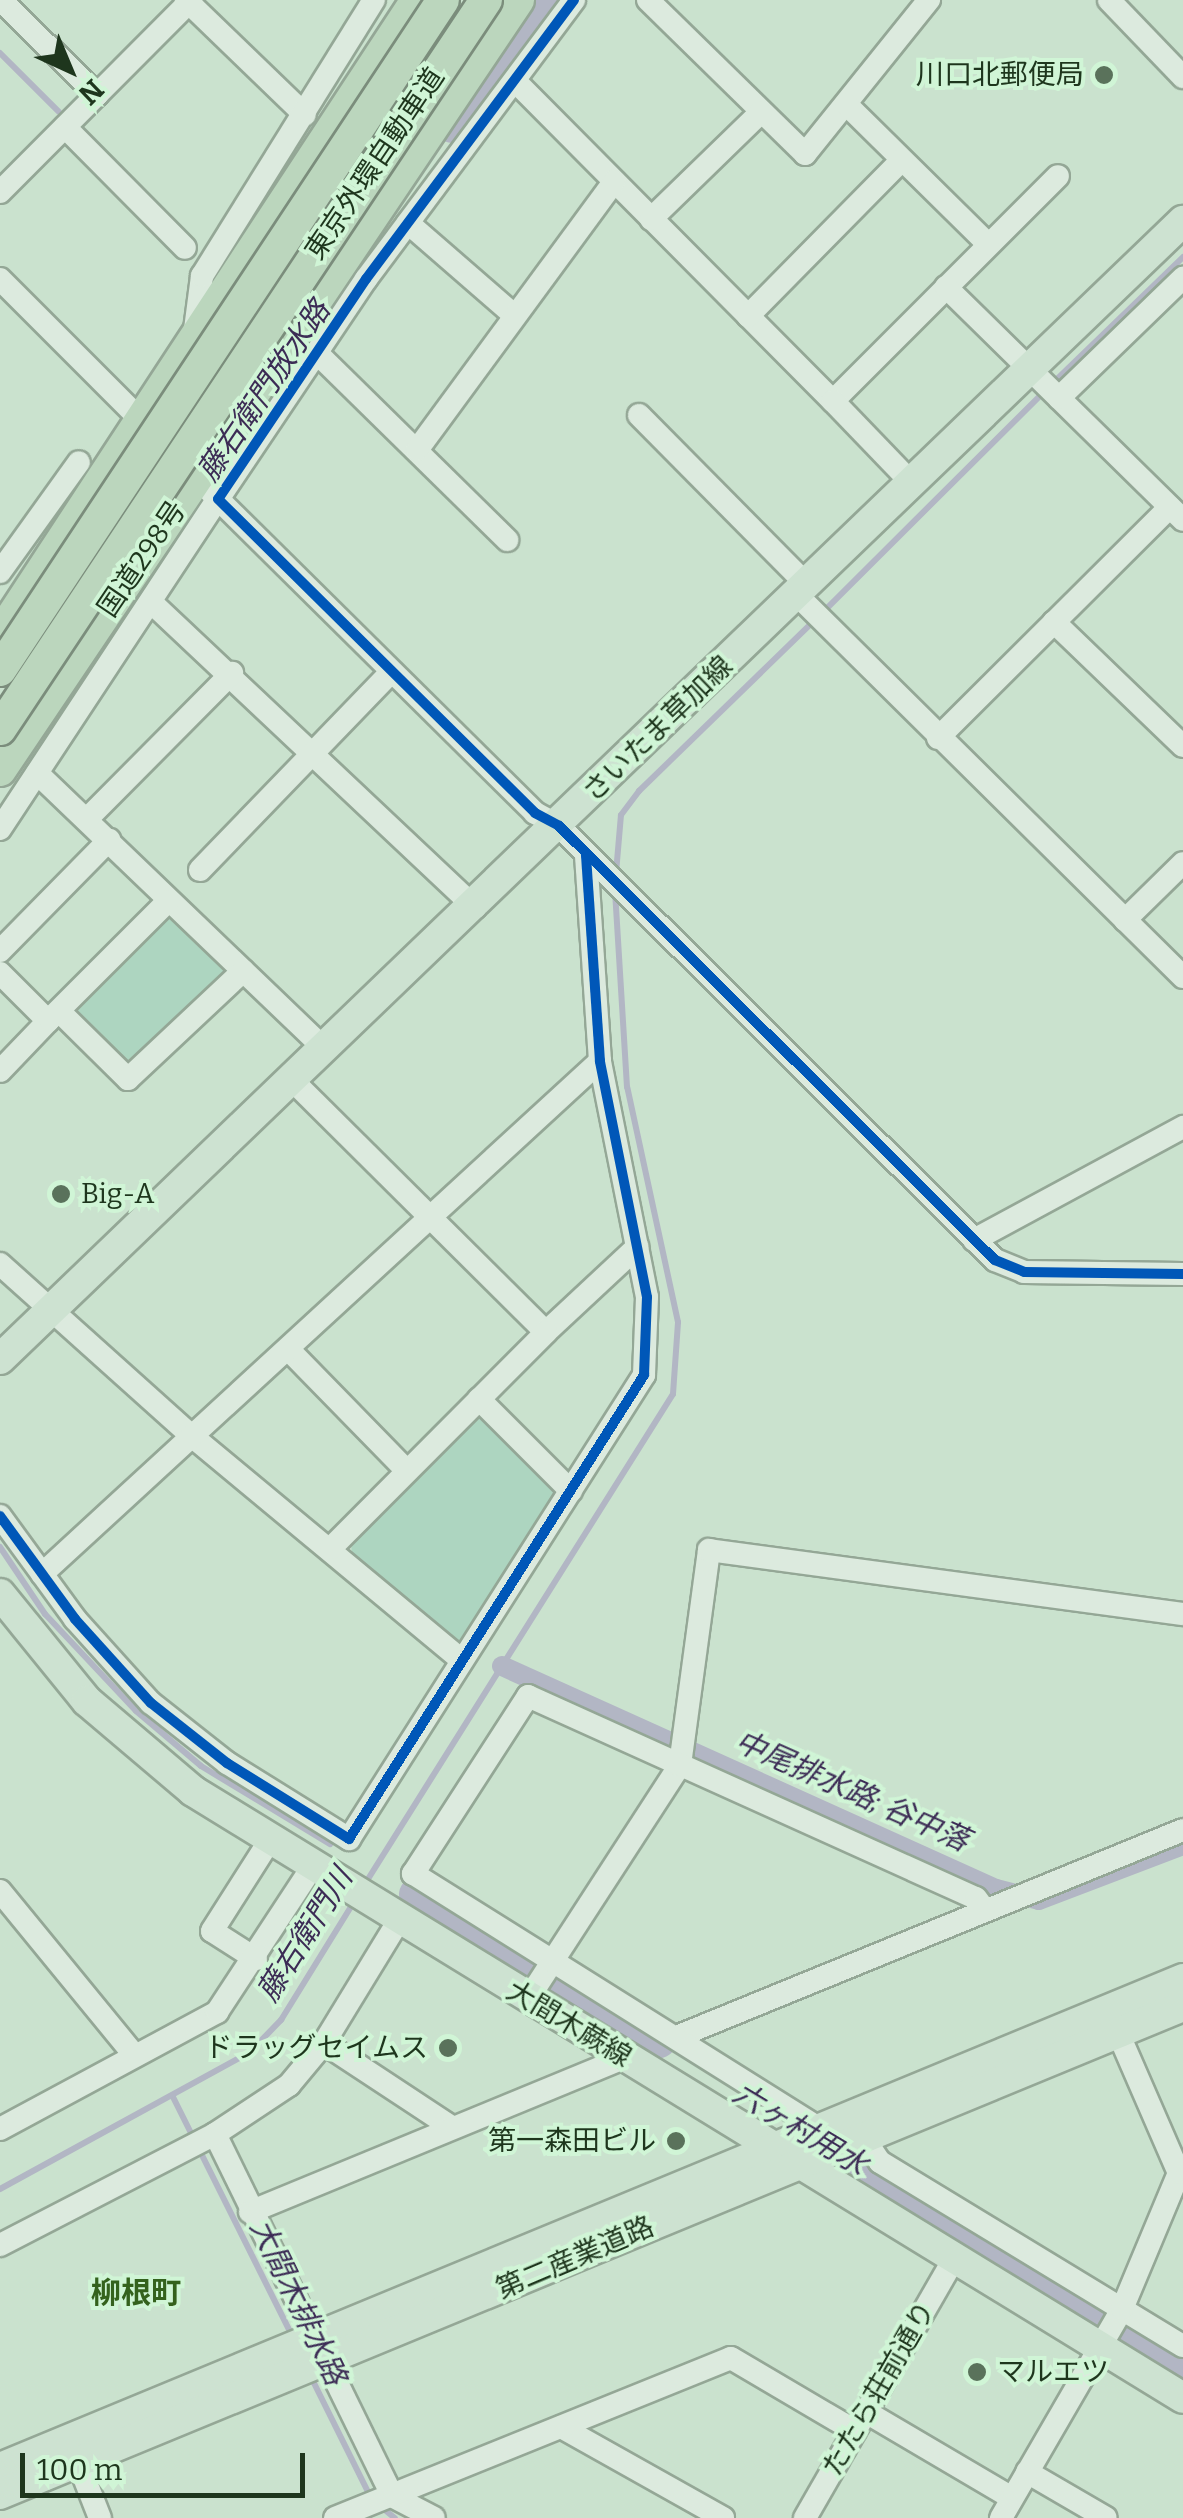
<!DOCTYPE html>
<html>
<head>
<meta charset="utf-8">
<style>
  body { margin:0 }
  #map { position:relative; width:1183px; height:2518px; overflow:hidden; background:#cae2ce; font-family:Bitter,"Noto Sans JP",serif }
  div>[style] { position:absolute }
  .green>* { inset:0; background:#add5c0; transform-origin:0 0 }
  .stream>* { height:6px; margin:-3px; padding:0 3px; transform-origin:3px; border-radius:3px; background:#b2b6c4 }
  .canal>* { height:20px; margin:-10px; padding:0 10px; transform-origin:10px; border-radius:10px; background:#b2b6c4 }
  .river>* { height:35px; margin:-17.5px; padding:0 17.5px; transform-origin:17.5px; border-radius:17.5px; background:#b2b6c4 }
  .roads { filter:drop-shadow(2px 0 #94a796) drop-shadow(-2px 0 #94a796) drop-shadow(0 2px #94a796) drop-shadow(0 -2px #94a796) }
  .minor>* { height:22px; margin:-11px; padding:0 11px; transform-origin:11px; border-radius:11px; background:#dceade }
  .major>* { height:30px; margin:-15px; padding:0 15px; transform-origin:15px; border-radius:15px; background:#cde2d1 }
  .highway>* { height:32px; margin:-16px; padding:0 16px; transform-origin:16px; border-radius:16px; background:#bbd6bd }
  .bridges { filter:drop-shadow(2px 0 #7b8d7c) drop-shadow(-2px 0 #7b8d7c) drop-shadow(0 2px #7b8d7c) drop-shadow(0 -2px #7b8d7c) }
  .highway-bridge>* { height:32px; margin:-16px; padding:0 16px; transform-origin:16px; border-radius:16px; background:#bbd6bd }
  .cycleway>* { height:10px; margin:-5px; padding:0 5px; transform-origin:5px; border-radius:5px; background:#0057b8 }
  .dots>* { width:28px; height:28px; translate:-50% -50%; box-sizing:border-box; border:5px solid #d0f5d6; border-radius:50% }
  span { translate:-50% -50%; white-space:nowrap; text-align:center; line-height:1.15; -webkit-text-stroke:8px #d0f5d6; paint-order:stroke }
  .poi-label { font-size:28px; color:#1e361d }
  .right { translate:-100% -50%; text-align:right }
  .left { translate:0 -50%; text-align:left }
  .street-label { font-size:28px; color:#1e361d }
  .water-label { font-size:30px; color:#3c2c55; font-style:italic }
  .neighbourhood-label { font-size:30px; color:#34621d; font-weight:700 }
  .north { position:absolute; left:20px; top:20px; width:100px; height:100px; -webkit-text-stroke:8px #d0f5d6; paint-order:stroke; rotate:136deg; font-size:28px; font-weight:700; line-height:40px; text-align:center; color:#1e361d }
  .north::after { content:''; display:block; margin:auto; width:35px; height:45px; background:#1e361d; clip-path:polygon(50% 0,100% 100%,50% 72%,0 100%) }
  .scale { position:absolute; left:20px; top:2453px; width:285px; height:45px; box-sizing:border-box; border:5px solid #1e361d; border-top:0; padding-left:12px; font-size:30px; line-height:35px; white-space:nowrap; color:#1e361d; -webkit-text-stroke:8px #d0f5d6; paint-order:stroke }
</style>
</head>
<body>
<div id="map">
  <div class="green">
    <div style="left:171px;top:913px;width:84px;height:138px;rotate:45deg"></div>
    <div style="clip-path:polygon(476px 1419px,486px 1419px,558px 1492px,471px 1638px,453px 1643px,352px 1559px,351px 1540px)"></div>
  </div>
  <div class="stream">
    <div style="left:0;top:53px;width:83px;rotate:45deg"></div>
    <div style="left:1053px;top:383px;width:181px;rotate:-44.1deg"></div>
    <div style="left:823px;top:612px;width:312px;rotate:-44.9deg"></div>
    <div style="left:616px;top:873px;width:58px;rotate:-85.1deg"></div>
    <div style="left:621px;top:815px;width:30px;rotate:-53deg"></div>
    <div style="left:639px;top:791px;width:244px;rotate:-44.2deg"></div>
    <div style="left:0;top:1547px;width:81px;rotate:56.1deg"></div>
    <div style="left:45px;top:1614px;width:133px;rotate:46.8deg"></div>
    <div style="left:136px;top:1711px;width:85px;rotate:40.2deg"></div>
    <div style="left:201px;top:1766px;width:151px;rotate:31.2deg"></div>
    <div style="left:363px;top:1887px;width:582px;rotate:-57.84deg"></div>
    <div style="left:673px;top:1394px;width:72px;rotate:-86deg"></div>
    <div style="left:678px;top:1322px;width:240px;rotate:-102.2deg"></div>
    <div style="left:627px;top:1087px;width:196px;rotate:-93.5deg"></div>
    <div style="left:173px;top:2097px;width:267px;rotate:63.5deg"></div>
    <div style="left:0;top:2189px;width:285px;rotate:-28.7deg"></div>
    <div style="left:250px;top:2052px;width:45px;rotate:-45.9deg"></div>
    <div style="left:281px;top:2020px;width:139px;rotate:-58.3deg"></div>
    <div style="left:310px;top:2375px;width:137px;rotate:63.6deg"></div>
    <div style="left:380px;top:2506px;width:19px;rotate:39deg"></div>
  </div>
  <div class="canal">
    <div style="left:502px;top:1666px;width:542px;rotate:24.3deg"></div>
    <div style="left:996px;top:1889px;width:44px;rotate:14.3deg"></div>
    <div style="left:1039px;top:1900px;width:154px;rotate:-20.9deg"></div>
  </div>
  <div class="river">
    <div style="left:452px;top:125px;width:154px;rotate:-54.2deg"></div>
    <div style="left:416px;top:1894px;width:283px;rotate:31.1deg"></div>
    <div style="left:813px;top:2135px;width:435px;rotate:31.6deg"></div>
  </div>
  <div class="roads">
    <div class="minor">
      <div style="left:1px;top:0;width:135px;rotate:44.7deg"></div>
      <div style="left:186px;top:0;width:165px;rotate:44deg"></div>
      <div style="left:574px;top:0;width:348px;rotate:126.7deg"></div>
      <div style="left:366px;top:279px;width:265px;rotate:123.9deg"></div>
      <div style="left:218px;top:499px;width:446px;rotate:44.7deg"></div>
      <div style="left:535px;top:813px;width:27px;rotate:28deg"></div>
      <div style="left:559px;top:826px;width:615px;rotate:44.87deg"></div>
      <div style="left:995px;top:1260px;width:31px;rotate:22deg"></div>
      <div style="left:1024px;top:1272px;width:159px;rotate:0.7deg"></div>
      <div style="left:648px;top:0;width:220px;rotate:44.4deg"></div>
      <div style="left:805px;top:154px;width:198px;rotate:-51.2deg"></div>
      <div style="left:1109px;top:0;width:107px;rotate:46.1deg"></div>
      <div style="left:516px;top:82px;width:450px;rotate:45.2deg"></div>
      <div style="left:833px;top:401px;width:318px;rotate:-45deg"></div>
      <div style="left:846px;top:104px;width:199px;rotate:44.6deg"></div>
      <div style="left:65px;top:127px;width:170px;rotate:45.2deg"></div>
      <div style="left:0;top:192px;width:271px;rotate:-45.1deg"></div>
      <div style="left:651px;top:219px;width:153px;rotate:-44.2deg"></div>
      <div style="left:408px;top:223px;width:140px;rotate:41deg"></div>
      <div style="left:0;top:279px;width:212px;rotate:45deg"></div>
      <div style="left:946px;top:287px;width:332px;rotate:44.5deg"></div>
      <div style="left:748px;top:316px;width:219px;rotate:-45.4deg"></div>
      <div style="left:194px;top:337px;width:62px;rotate:-82.5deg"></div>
      <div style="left:202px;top:276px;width:325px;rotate:-58.1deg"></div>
      <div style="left:319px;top:355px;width:264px;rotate:44.5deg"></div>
      <div style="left:1059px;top:398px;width:173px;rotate:-44.1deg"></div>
      <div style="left:833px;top:401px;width:114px;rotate:46.1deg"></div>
      <div style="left:639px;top:415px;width:238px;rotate:45.3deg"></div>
      <div style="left:417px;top:450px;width:333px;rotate:-53.7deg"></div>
      <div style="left:0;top:572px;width:135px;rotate:-54.3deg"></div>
      <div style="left:797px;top:595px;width:543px;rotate:44.7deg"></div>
      <div style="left:152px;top:603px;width:444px;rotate:43.3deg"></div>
      <div style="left:1054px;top:622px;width:179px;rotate:43.9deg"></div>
      <div style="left:938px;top:738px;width:327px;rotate:-44.9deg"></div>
      <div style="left:37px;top:773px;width:400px;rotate:43.8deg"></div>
      <div style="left:87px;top:819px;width:206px;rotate:-45.2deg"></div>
      <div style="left:0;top:829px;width:396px;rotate:-56.6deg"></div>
      <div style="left:218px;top:499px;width:11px;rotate:-135deg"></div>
      <div style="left:200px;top:870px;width:275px;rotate:-46deg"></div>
      <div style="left:1125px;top:920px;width:81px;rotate:-44.5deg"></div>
      <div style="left:0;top:951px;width:156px;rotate:-45.5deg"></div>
      <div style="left:0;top:973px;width:68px;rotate:45deg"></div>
      <div style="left:48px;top:1021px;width:69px;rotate:133.8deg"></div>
      <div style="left:59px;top:1011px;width:97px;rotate:44.6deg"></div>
      <div style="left:128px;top:1079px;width:158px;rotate:-43.2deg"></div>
      <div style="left:50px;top:1019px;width:167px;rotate:-45deg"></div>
      <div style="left:293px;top:1081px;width:356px;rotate:44.8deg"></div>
      <div style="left:546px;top:1332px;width:125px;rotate:-43deg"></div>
      <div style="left:974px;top:1240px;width:238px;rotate:-28.4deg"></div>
      <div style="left:0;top:1264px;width:259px;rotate:41.9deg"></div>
      <div style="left:193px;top:1437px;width:349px;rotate:39.7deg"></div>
      <div style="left:288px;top:1349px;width:170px;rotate:45.7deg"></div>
      <div style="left:479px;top:1399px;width:130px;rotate:45deg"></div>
      <div style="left:0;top:1516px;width:127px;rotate:53.9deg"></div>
      <div style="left:75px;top:1619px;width:113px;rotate:47.9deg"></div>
      <div style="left:151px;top:1703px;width:97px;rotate:38.3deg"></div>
      <div style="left:227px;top:1763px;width:144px;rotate:31.9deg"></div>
      <div style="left:349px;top:1839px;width:550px;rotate:-57.55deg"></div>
      <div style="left:644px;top:1375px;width:78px;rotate:-87.8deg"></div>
      <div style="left:647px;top:1297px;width:241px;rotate:-101.3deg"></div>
      <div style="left:600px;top:1061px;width:207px;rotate:-93.9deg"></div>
      <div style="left:331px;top:1548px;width:305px;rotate:-45.1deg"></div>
      <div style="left:42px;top:1574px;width:758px;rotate:-42.59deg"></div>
      <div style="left:0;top:1891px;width:213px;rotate:50.7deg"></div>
      <div style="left:256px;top:1959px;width:52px;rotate:-147.5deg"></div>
      <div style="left:212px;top:1931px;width:108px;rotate:-57.5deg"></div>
      <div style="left:528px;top:1999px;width:279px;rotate:-57deg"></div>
      <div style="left:680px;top:1765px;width:217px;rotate:-82.3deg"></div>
      <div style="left:709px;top:1550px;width:478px;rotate:7.7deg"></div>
      <div style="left:679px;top:2036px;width:544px;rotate:-22.23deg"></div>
      <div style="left:324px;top:2043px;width:154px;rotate:33.4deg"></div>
      <div style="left:817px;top:2127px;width:477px;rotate:-147.9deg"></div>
      <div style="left:413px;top:1874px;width:212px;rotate:-57.1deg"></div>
      <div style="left:528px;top:1696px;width:491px;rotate:24.3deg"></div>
      <div style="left:976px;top:1898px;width:14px;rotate:54deg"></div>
      <div style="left:0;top:2129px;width:247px;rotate:-28.3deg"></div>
      <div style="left:217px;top:2012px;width:175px;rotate:-56.7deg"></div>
      <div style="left:215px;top:2134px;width:403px;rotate:63.9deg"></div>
      <div style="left:392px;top:2496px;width:47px;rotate:27.6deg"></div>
      <div style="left:863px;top:2137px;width:30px;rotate:56deg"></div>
      <div style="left:880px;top:2162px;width:354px;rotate:31.3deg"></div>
      <div style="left:250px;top:2212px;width:404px;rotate:-22.4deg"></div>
      <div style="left:0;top:2245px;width:242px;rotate:-27.3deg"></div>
      <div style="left:215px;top:2134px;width:89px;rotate:-33.5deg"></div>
      <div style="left:289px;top:2085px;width:55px;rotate:-50.2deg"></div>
      <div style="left:324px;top:2043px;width:144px;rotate:-58.6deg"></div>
      <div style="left:866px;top:2412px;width:169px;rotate:30.5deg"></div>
      <div style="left:561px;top:2427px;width:186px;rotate:29.3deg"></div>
      <div style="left:78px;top:2462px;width:60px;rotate:68.6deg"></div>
      <div style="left:1027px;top:2472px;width:91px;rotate:30.2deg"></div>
      <div style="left:335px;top:2518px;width:427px;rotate:-22deg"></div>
      <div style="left:731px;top:2358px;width:144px;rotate:30.5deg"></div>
      <div style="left:805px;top:2518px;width:299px;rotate:-60.1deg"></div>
      <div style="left:1001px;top:2518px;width:241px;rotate:-59.9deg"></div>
      <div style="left:1122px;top:2309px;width:147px;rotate:-67.3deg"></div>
      <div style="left:1179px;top:2173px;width:153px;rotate:-113.5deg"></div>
    </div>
    <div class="major">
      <div style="left:0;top:1359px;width:1642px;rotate:-43.89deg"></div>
      <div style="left:0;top:1594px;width:138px;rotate:50.9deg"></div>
      <div style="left:87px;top:1701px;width:139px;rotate:40.3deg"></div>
      <div style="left:193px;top:1791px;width:1161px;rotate:31.51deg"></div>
      <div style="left:0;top:2468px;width:1280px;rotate:-22.46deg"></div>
      <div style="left:0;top:2494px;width:1280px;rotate:-22.42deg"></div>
    </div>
    <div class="highway">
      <div style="left:0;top:635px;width:760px;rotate:-56.71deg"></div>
      <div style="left:0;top:770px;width:928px;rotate:-56.07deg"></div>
    </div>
  </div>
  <div class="bridges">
    <div class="highway-bridge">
      <div style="left:0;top:670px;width:803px;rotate:-56.53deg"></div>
      <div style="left:0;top:729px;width:876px;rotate:-56.31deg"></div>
    </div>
  </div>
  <div class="cycleway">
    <div style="left:574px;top:0;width:348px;rotate:126.7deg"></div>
    <div style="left:366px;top:279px;width:265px;rotate:123.9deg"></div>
    <div style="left:218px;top:499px;width:446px;rotate:44.7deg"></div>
    <div style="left:535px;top:813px;width:27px;rotate:28deg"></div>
    <div style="left:559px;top:826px;width:615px;rotate:44.87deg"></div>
    <div style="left:995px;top:1260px;width:31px;rotate:22deg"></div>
    <div style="left:1024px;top:1272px;width:159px;rotate:0.7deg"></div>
    <div style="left:0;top:1516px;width:127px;rotate:53.9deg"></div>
    <div style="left:75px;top:1619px;width:113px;rotate:47.9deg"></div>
    <div style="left:151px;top:1703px;width:97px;rotate:38.3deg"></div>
    <div style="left:227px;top:1763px;width:144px;rotate:31.9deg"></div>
    <div style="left:349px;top:1839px;width:550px;rotate:-57.55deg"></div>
    <div style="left:644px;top:1375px;width:78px;rotate:-87.8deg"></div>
    <div style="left:647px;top:1297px;width:241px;rotate:-101.3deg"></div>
    <div style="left:600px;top:1061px;width:207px;rotate:-93.9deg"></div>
  </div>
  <div class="dots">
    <div style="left:1104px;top:75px;background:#5a725b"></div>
    <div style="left:61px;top:1194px;background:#5a725b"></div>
    <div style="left:448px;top:2048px;background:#5a725b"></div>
    <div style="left:676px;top:2141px;background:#5a725b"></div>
    <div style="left:977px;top:2372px;background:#5a725b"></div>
  </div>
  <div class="poi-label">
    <span class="right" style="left:1084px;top:75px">川口北郵便局</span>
    <span class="left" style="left:81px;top:1194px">Big-A</span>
    <span class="right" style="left:428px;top:2048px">ドラッグセイムス</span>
    <span class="right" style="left:656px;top:2141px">第一森田ビル</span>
    <span class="left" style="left:997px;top:2372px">マルエツ</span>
  </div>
  <div class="street-label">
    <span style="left:375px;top:164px;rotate:-56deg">東京外環自動車道</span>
    <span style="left:142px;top:559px;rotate:-56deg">国道298号</span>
    <span style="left:658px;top:729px;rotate:-44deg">さいたま草加線</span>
    <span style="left:569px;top:2024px;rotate:31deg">大間木蕨線</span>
    <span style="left:575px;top:2258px;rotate:-23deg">第二産業道路</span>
    <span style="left:879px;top:2389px;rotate:-60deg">たたら荘前通り</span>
  </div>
  <div class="water-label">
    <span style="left:264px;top:391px;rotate:-56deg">藤右衛門放水路</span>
    <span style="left:852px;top:1791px;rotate:24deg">中尾排水路; 谷中落</span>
    <span style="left:305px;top:1935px;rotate:-58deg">藤右衛門川</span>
    <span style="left:800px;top:2129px;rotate:31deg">六ヶ村用水</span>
    <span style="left:298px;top:2302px;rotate:64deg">大間木排水路</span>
  </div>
  <div class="neighbourhood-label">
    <span style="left:136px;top:2293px">柳根町</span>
  </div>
  <div class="north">N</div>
  <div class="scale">100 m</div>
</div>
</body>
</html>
